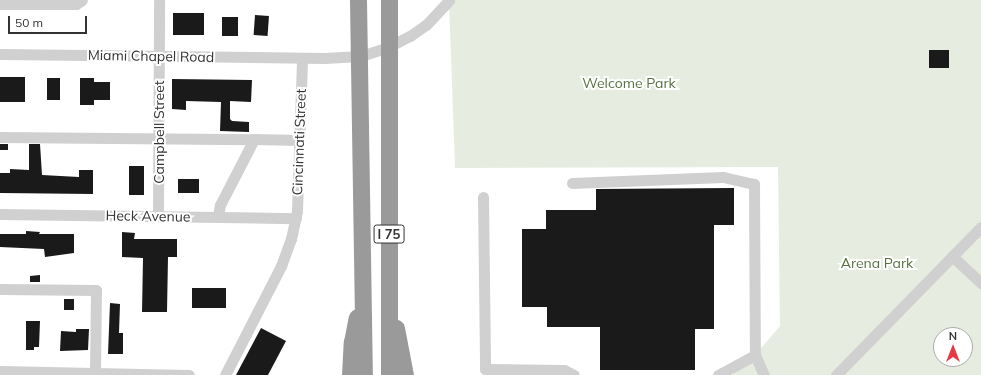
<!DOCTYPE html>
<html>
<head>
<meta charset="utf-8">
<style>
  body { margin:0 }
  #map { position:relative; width:981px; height:375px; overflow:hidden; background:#fff; font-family:Mulish,sans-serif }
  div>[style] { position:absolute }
  .green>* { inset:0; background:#e6ecdf }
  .building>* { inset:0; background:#1a1a1a; transform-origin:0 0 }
  .minor>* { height:11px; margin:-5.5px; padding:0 5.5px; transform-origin:5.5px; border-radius:5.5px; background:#d0d0d0 }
  .highway>* { height:17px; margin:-8.5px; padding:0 8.5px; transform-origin:8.5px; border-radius:8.5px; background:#9a9a9a }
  span { translate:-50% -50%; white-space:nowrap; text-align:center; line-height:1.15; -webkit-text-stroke:4px #fff; paint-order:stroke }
  .shield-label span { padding:1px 3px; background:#fff; border:1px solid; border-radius:3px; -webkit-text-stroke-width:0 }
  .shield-label { font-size:13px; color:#333; font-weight:700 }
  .street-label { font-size:14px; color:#333 }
  .park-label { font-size:14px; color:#56703f }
  .north { position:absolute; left:933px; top:327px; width:40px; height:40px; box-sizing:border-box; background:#fff; border:1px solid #adadad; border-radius:50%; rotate:0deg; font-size:11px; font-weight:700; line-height:16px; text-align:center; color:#333 }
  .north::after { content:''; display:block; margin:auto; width:14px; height:18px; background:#e63946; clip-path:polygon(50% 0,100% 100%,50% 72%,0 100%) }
  .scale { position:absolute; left:8px; top:16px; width:79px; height:18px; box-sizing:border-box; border:2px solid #333; border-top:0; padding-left:5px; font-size:12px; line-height:14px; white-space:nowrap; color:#333; -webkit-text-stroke:3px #fff; paint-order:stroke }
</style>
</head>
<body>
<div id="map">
  <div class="green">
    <div style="clip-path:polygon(evenodd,981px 0,981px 375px,732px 375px,755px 355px,780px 326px,778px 167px,455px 168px,449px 0,981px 0,941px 335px,965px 335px,965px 359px,941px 359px,941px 335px)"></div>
  </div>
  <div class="building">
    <div style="left:204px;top:13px;width:22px;height:31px;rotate:90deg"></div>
    <div style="left:255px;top:15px;width:14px;height:20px;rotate:4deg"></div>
    <div style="left:222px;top:17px;width:16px;height:19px"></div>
    <div style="left:949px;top:50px;width:18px;height:20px;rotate:90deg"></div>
    <div style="left:0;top:77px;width:25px;height:25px"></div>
    <div style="left:47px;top:78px;width:13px;height:22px"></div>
    <div style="clip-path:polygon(80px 78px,94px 78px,94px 82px,110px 82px,110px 100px,94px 100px,94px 105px,80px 105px)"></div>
    <div style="clip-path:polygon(172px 79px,252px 80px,251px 102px,230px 101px,230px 119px,232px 121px,249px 122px,249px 132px,220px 131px,221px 102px,186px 101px,186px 110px,172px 109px)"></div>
    <div style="left:0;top:144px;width:8px;height:6px"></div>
    <div style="clip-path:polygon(29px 144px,40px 144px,42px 175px,79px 177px,79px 170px,93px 170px,93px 194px,0 193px,0 173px,10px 173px,10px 169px,29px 170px)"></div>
    <div style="left:129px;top:166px;width:15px;height:29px"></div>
    <div style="left:178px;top:179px;width:21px;height:14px"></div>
    <div style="clip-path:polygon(734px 188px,734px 225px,714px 225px,714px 329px,695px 329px,695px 370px,600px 370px,600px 327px,547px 327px,547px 307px,522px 307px,522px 229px,546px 229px,546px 210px,596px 210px,596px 189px)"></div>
    <div style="clip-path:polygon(26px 231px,40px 232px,39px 234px,74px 234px,74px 253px,45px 257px,44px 249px,0 247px,0 234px,26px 234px)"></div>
    <div style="clip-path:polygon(122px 232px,135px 233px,134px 239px,177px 239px,177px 257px,168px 257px,167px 312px,142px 312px,143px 258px,122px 257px)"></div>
    <div style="clip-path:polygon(40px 275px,40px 282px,30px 282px,30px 276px)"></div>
    <div style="left:192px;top:288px;width:34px;height:20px"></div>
    <div style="left:64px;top:299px;width:10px;height:11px"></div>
    <div style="clip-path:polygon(110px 303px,120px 304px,119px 333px,123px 333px,123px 354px,108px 354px)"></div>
    <div style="clip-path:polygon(26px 321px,40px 321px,39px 347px,34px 347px,34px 350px,26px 350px)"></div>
    <div style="clip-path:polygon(261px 328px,286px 341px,268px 375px,236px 375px)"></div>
    <div style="clip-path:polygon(76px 329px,89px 329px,88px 350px,60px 351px,61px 331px,76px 332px)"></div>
  </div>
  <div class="minor">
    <div style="left:0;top:4px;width:76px"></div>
    <div style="left:76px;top:4px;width:7px;rotate:-34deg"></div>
    <div style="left:0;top:54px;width:324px;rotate:0.7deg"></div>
    <div style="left:324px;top:58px;width:37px;rotate:-3deg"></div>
    <div style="left:361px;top:56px;width:28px;rotate:-18deg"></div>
    <div style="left:388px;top:47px;width:25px;rotate:-27deg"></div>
    <div style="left:410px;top:36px;width:19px;rotate:-35deg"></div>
    <div style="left:426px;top:25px;width:34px;rotate:-47deg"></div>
    <div style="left:0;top:137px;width:254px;rotate:0.5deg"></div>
    <div style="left:572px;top:183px;width:151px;rotate:-2.3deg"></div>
    <div style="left:723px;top:177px;width:32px;rotate:13deg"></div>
    <div style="left:754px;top:184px;width:171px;rotate:89.7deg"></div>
    <div style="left:755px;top:355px;width:22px;rotate:66deg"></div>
    <div style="left:483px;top:197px;width:172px;rotate:89.3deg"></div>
    <div style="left:485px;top:369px;width:79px;rotate:0.7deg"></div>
    <div style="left:564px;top:370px;width:11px;rotate:27deg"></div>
    <div style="left:0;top:214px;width:296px;rotate:0.8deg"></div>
    <div style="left:158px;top:215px;width:215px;rotate:-89.7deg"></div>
    <div style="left:218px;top:217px;width:12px;rotate:-81deg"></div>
    <div style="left:220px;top:205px;width:74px;rotate:-62.7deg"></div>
    <div style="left:254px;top:139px;width:45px;rotate:1.3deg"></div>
    <div style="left:952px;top:256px;width:40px;rotate:43deg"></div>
    <div style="left:0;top:289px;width:96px;rotate:0.6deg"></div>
    <div style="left:96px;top:290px;width:83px;rotate:90.7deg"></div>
    <div style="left:0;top:371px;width:189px;rotate:1.2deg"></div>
    <div style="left:225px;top:375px;width:123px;rotate:-62.8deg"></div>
    <div style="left:281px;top:266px;width:29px;rotate:-70deg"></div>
    <div style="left:291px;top:239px;width:29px;rotate:-78deg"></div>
    <div style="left:297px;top:211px;width:153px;rotate:-88.1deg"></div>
    <div style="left:718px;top:375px;width:42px;rotate:-28.4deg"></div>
    <div style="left:836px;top:375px;width:207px;rotate:-45.6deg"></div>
  </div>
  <div class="highway">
    <div style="left:358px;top:0;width:375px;rotate:89.1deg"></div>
    <div style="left:396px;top:328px;width:48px;rotate:79.2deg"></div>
    <div style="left:350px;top:375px;width:33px;rotate:-87deg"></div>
    <div style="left:352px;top:342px;width:25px;rotate:-79deg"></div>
    <div style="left:389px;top:375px;width:375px;rotate:-90deg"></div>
  </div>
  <div class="shield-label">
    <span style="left:389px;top:234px">I 75</span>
  </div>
  <div class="street-label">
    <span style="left:151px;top:56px;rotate:1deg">Miami Chapel Road</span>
    <span style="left:159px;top:132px;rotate:-90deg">Campbell Street</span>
    <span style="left:299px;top:142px;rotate:-88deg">Cincinnati Street</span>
    <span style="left:148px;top:216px;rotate:1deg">Heck Avenue</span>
  </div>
  <div class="park-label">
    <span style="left:629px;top:83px">Welcome Park</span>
    <span style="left:877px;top:263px">Arena Park</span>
  </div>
  <div class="north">N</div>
  <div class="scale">50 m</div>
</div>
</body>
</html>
